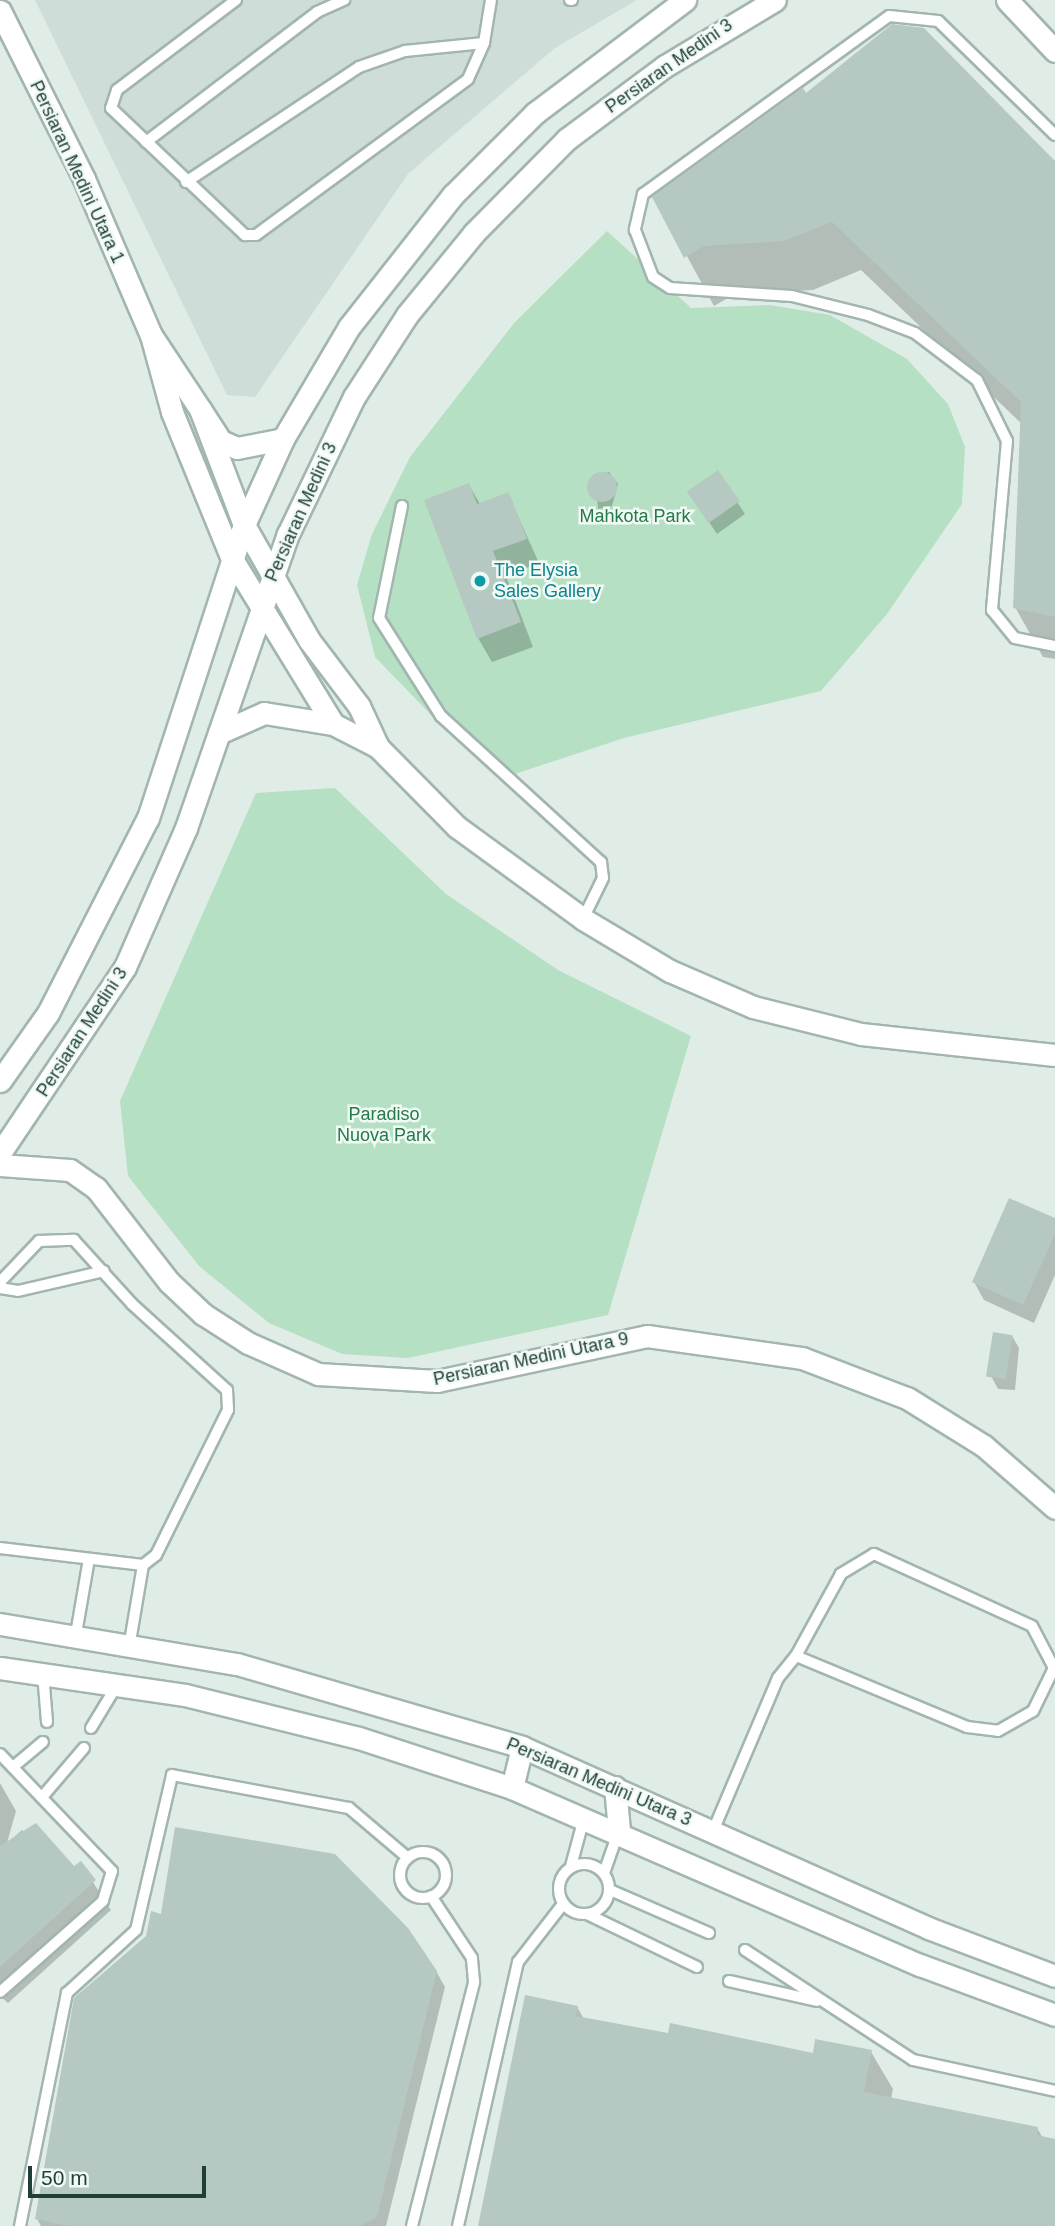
<!DOCTYPE html>
<html>
<head>
<meta charset="utf-8">
<style>
  body { margin:0 }
  #map { position:relative; width:1055px; height:2226px; overflow:hidden; background:#e0ede7; font-family:Helvetica,sans-serif }
  div>[style] { position:absolute }
  .built>* { inset:0; background:#ceddd7 }
  .green>* { inset:0; background:#b6e0c3 }
  .shadow>* { inset:0; background:#0003 }
  .building>* { inset:0; background:#b5c8c1; transform-origin:0 0 }
  .round { border-radius:50% }
  .roads { filter:drop-shadow(2px 0 #a2b5af) drop-shadow(-2px 0 #a2b5af) drop-shadow(0 2px #a2b5af) drop-shadow(0 -2px #a2b5af) }
  .lane>* { height:10px; margin:-5px; padding:0 5px; transform-origin:5px; border-radius:5px; background:#fff }
  .lane>.ring { margin:-5px; padding:0; box-sizing:content-box; background:none; border:10px solid #fff; border-radius:50% }
  .street>* { height:21px; margin:-10.5px; padding:0 10.5px; transform-origin:10.5px; border-radius:10.5px; background:#fff }
  .secondary>* { height:21px; margin:-10.5px; padding:0 10.5px; transform-origin:10.5px; border-radius:10.5px; background:#fff }
  .dots>* { width:19px; height:19px; translate:-50% -50%; box-sizing:border-box; border:4px solid #f1f9f5; border-radius:50% }
  span { translate:-50% -50%; white-space:nowrap; text-align:center; line-height:1.15; -webkit-text-stroke:5px #f1f9f5; paint-order:stroke }
  .street-label { font-size:18px; color:#1f3f38 }
  .park-label { font-size:18px; color:#257a49 }
  .culture-label { font-size:18px; color:#0d838f }
  .left { translate:0 -50%; text-align:left }
  .scale { position:absolute; left:28px; top:2166px; width:178px; height:32px; box-sizing:border-box; border:4px solid #1f3f38; border-top:0; padding-left:9px; font-size:21px; line-height:24px; white-space:nowrap; color:#1f3f38; -webkit-text-stroke:5px #f1f9f5; paint-order:stroke }
</style>
</head>
<body>
<div id="map">
  <div class="built">
    <div style="clip-path:polygon(35px 0,637px 0,555px 48px,408px 174px,255px 397px,227px 395px)"></div>
  </div>
  <div class="green">
    <div style="clip-path:polygon(607px 231px,691px 308px,770px 305px,830px 315px,907px 359px,948px 404px,965px 447px,962px 504px,887px 614px,821px 691px,624px 738px,506px 777px,436px 720px,375px 657px,357px 585px,372px 534px,410px 457px,514px 323px)"></div>
    <div style="clip-path:polygon(335px 788px,446px 894px,558px 970px,691px 1036px,608px 1315px,408px 1358px,342px 1354px,269px 1323px,199px 1266px,128px 1176px,120px 1101px,256px 793px)"></div>
  </div>
  <div class="shadow">
    <div style="clip-path:polygon(806px 95px,1055px 164px,1055px 659px,1043px 657px,1015px 607px,1022px 424px,861px 270px,813px 290px,733px 295px,714px 306px,655px 197px)"></div>
    <div style="clip-path:polygon(609px 472px,618px 484px,612px 506px,598px 509px,595px 475px)"></div>
    <div style="clip-path:polygon(718px 473px,745px 514px,717px 534px,697px 504px)"></div>
    <div style="clip-path:polygon(469px 485px,480px 504px,508px 494px,539px 563px,506px 576px,533px 647px,492px 662px,478px 638px)"></div>
    <div style="clip-path:polygon(1055px 1220px,1055px 1275px,1034px 1323px,984px 1300px,974px 1282px)"></div>
    <div style="clip-path:polygon(1012px 1336px,1019px 1348px,1015px 1390px,998px 1389px,991px 1376px)"></div>
    <div style="clip-path:polygon(0 1783px,16px 1811px,7px 1843px,22px 1830px,73px 1868px,81px 1864px,111px 1910px,8px 2003px,0 1996px)"></div>
    <div style="clip-path:polygon(436px 1971px,445px 1987px,386px 2226px,41px 2226px,37px 2219px)"></div>
    <div style="clip-path:polygon(577px 2007px,584px 2019px,669px 2035px,814px 2055px,871px 2052px,893px 2089px,891px 2099px,1037px 2128px,1043px 2138px,1055px 2141px,1055px 2226px,480px 2226px)"></div>
  </div>
  <div class="building">
    <div style="clip-path:polygon(892px 24px,924px 28px,1055px 161px,1055px 617px,1013px 608px,1021px 402px,832px 222px,784px 241px,704px 246px,684px 258px,652px 197px,803px 88px,806px 93px)"></div>
    <div style="left:718px;top:470px;width:38px;height:38px;rotate:55deg"></div>
    <div class="round" style="left:587px;top:472px;width:30px;height:30px"></div>
    <div style="clip-path:polygon(469px 483px,477px 504px,509px 492px,527px 539px,493px 551px,521px 622px,477px 639px,424px 500px)"></div>
    <div style="clip-path:polygon(1009px 1198px,1055px 1218px,1055px 1234px,1023px 1305px,972px 1282px)"></div>
    <div style="left:993px;top:1332px;width:20px;height:45px;rotate:9deg"></div>
    <div style="clip-path:polygon(36px 1823px,74px 1866px,81px 1861px,96px 1880px,0 1967px,0 1846px)"></div>
    <div style="clip-path:polygon(175px 1827px,335px 1854px,408px 1928px,437px 1971px,377px 2217px,360px 2226px,68px 2226px,35px 2219px,74px 1998px,146px 1936px,151px 1911px,161px 1914px)"></div>
    <div style="clip-path:polygon(525px 1995px,578px 2006px,576px 2016px,668px 2033px,670px 2023px,813px 2053px,815px 2039px,872px 2050px,864px 2092px,1038px 2127px,1037px 2135px,1055px 2139px,1055px 2226px,478px 2226px)"></div>
  </div>
  <div class="roads">
    <div class="lane">
      <div style="left:236px;top:0;width:149px;rotate:142.9deg"></div>
      <div style="left:117px;top:90px;width:19px;rotate:108deg"></div>
      <div style="left:111px;top:108px;width:185px;rotate:43.5deg"></div>
      <div style="left:245px;top:235px;width:11px"></div>
      <div style="left:256px;top:235px;width:263px;rotate:-36.3deg"></div>
      <div style="left:468px;top:79px;width:39px;rotate:-66deg"></div>
      <div style="left:484px;top:43px;width:44px;rotate:-80.8deg"></div>
      <div style="left:570px;top:0;width:2px"></div>
      <div style="left:1055px;top:135px;width:163px;rotate:-135.7deg"></div>
      <div style="left:938px;top:21px;width:49px;rotate:-174.2deg"></div>
      <div style="left:889px;top:16px;width:304px;rotate:144.1deg"></div>
      <div style="left:643px;top:194px;width:37px;rotate:103deg"></div>
      <div style="left:635px;top:230px;width:50px;rotate:69deg"></div>
      <div style="left:653px;top:277px;width:20px;rotate:33deg"></div>
      <div style="left:670px;top:288px;width:122px;rotate:3.8deg"></div>
      <div style="left:792px;top:296px;width:78px;rotate:14deg"></div>
      <div style="left:868px;top:315px;width:50px;rotate:21deg"></div>
      <div style="left:915px;top:333px;width:78px;rotate:37.2deg"></div>
      <div style="left:977px;top:380px;width:68px;rotate:63.8deg"></div>
      <div style="left:1007px;top:441px;width:170px;rotate:95.1deg"></div>
      <div style="left:992px;top:610px;width:36px;rotate:51deg"></div>
      <div style="left:1015px;top:638px;width:41px;rotate:11.3deg"></div>
      <div style="left:146px;top:142px;width:215px;rotate:-37.2deg"></div>
      <div style="left:317px;top:12px;width:30px;rotate:-24deg"></div>
      <div style="left:186px;top:182px;width:208px;rotate:-33.6deg"></div>
      <div style="left:359px;top:67px;width:49px;rotate:-19.2deg"></div>
      <div style="left:405px;top:51px;width:79px;rotate:-5.8deg"></div>
      <div style="left:402px;top:506px;width:114px;rotate:101.6deg"></div>
      <div style="left:379px;top:618px;width:116px;rotate:57.7deg"></div>
      <div style="left:441px;top:716px;width:217px;rotate:42.4deg"></div>
      <div style="left:601px;top:862px;width:16px;rotate:83deg"></div>
      <div style="left:603px;top:878px;width:46px;rotate:116deg"></div>
      <div style="left:0;top:1282px;width:57px;rotate:-46.4deg"></div>
      <div style="left:39px;top:1241px;width:35px;rotate:-2deg"></div>
      <div style="left:74px;top:1240px;width:86px;rotate:47.8deg"></div>
      <div style="left:132px;top:1304px;width:128px;rotate:42.2deg"></div>
      <div style="left:227px;top:1390px;width:20px;rotate:87deg"></div>
      <div style="left:228px;top:1410px;width:162px;rotate:116.4deg"></div>
      <div style="left:156px;top:1555px;width:16px;rotate:142deg"></div>
      <div style="left:143px;top:1565px;width:78px;rotate:99.6deg"></div>
      <div style="left:0;top:1288px;width:18px;rotate:9deg"></div>
      <div style="left:18px;top:1291px;width:88px;rotate:-13.1deg"></div>
      <div style="left:0;top:1548px;width:144px;rotate:6.8deg"></div>
      <div style="left:76px;top:1634px;width:76px;rotate:-80.2deg"></div>
      <div style="left:43px;top:1673px;width:49px;rotate:85.3deg"></div>
      <div style="left:91px;top:1728px;width:50px;rotate:-58.8deg"></div>
      <div style="left:0;top:1754px;width:162px;rotate:46.3deg"></div>
      <div style="left:112px;top:1871px;width:31px;rotate:107deg"></div>
      <div style="left:103px;top:1901px;width:137px;rotate:138.5deg"></div>
      <div style="left:13px;top:1767px;width:39px;rotate:-40deg"></div>
      <div style="left:43px;top:1796px;width:63px;rotate:-49.5deg"></div>
      <div style="left:713px;top:1831px;width:166px;rotate:-67deg"></div>
      <div style="left:778px;top:1678px;width:28px;rotate:-51deg"></div>
      <div style="left:796px;top:1656px;width:185px;rotate:22.5deg"></div>
      <div style="left:967px;top:1727px;width:31px;rotate:7deg"></div>
      <div style="left:998px;top:1731px;width:40px;rotate:-29.7deg"></div>
      <div style="left:1033px;top:1711px;width:48px;rotate:-64deg"></div>
      <div style="left:1054px;top:1668px;width:47px;rotate:-117.6deg"></div>
      <div style="left:1032px;top:1626px;width:174px;rotate:-155.5deg"></div>
      <div style="left:874px;top:1554px;width:39px;rotate:149deg"></div>
      <div style="left:841px;top:1574px;width:94px;rotate:118.8deg"></div>
      <div class="ring" style="left:400px;top:1852px;width:36px;height:36px"></div>
      <div class="ring" style="left:559px;top:1864px;width:40px;height:40px"></div>
      <div style="left:571px;top:1866px;width:50px;rotate:-74.8deg"></div>
      <div style="left:604px;top:1873px;width:42px;rotate:-70.7deg"></div>
      <div style="left:610px;top:1890px;width:108px;rotate:23.5deg"></div>
      <div style="left:587px;top:1914px;width:122px;rotate:25.7deg"></div>
      <div style="left:745px;top:1950px;width:201px;rotate:33.2deg"></div>
      <div style="left:913px;top:2060px;width:145px;rotate:12.3deg"></div>
      <div style="left:729px;top:1981px;width:90px;rotate:12.8deg"></div>
      <div style="left:20px;top:2226px;width:238px;rotate:-78.6deg"></div>
      <div style="left:67px;top:1993px;width:93px;rotate:-42.4deg"></div>
      <div style="left:136px;top:1930px;width:159px;rotate:-76.9deg"></div>
      <div style="left:172px;top:1775px;width:180px;rotate:10.6deg"></div>
      <div style="left:349px;top:1808px;width:77px;rotate:40.3deg"></div>
      <div style="left:412px;top:2226px;width:252px;rotate:-75.7deg"></div>
      <div style="left:474px;top:1982px;width:24px;rotate:-95deg"></div>
      <div style="left:472px;top:1958px;width:74px;rotate:-123.5deg"></div>
      <div style="left:458px;top:2226px;width:271px;rotate:-77.2deg"></div>
      <div style="left:518px;top:1962px;width:73px;rotate:-52.2deg"></div>
    </div>
    <div class="street">
      <div style="left:1007px;top:0;width:70px;rotate:46.7deg"></div>
      <div style="left:0;top:11px;width:188px;rotate:63.4deg"></div>
      <div style="left:84px;top:179px;width:170px;rotate:66.8deg"></div>
      <div style="left:151px;top:335px;width:80px;rotate:74.7deg"></div>
      <div style="left:172px;top:412px;width:159px;rotate:67.8deg"></div>
      <div style="left:232px;top:559px;width:193px;rotate:58.5deg"></div>
      <div style="left:333px;top:724px;width:51px;rotate:27.1deg"></div>
      <div style="left:151px;top:335px;width:89px;rotate:56.5deg"></div>
      <div style="left:200px;top:409px;width:124px;rotate:69.2deg"></div>
      <div style="left:244px;top:525px;width:132px;rotate:60.5deg"></div>
      <div style="left:309px;top:640px;width:83px;rotate:52.9deg"></div>
      <div style="left:359px;top:706px;width:45px;rotate:65.1deg"></div>
      <div style="left:378px;top:747px;width:112px;rotate:45.4deg"></div>
      <div style="left:457px;top:827px;width:156px;rotate:36.1deg"></div>
      <div style="left:583px;top:919px;width:101px;rotate:30.9deg"></div>
      <div style="left:670px;top:971px;width:90px;rotate:23.4deg"></div>
      <div style="left:753px;top:1007px;width:111px;rotate:14deg"></div>
      <div style="left:861px;top:1034px;width:195px;rotate:6.2deg"></div>
      <div style="left:0;top:1165px;width:70px;rotate:4.1deg"></div>
      <div style="left:70px;top:1170px;width:32px;rotate:35deg"></div>
      <div style="left:96px;top:1188px;width:119px;rotate:52.2deg"></div>
      <div style="left:169px;top:1282px;width:47px;rotate:43.3deg"></div>
      <div style="left:203px;top:1314px;width:54px;rotate:32.8deg"></div>
      <div style="left:248px;top:1343px;width:77px;rotate:23.9deg"></div>
      <div style="left:318px;top:1374px;width:119px;rotate:3.4deg"></div>
      <div style="left:437px;top:1381px;width:215px;rotate:-12.1deg"></div>
      <div style="left:647px;top:1336px;width:157px;rotate:8.1deg"></div>
      <div style="left:802px;top:1358px;width:112px;rotate:20.9deg"></div>
      <div style="left:907px;top:1398px;width:91px;rotate:31.9deg"></div>
      <div style="left:984px;top:1446px;width:94px;rotate:41.1deg"></div>
      <div style="left:512px;top:1788px;width:42px;rotate:-76.3deg"></div>
    </div>
    <div class="secondary">
      <div style="left:200px;top:409px;width:38px;rotate:57deg"></div>
      <div style="left:221px;top:441px;width:17px;rotate:24deg"></div>
      <div style="left:237px;top:448px;width:47px;rotate:-11.1deg"></div>
      <div style="left:219px;top:733px;width:49px;rotate:-24deg"></div>
      <div style="left:264px;top:713px;width:70px;rotate:9.1deg"></div>
      <div style="left:0;top:1081px;width:83px;rotate:-54.8deg"></div>
      <div style="left:48px;top:1013px;width:219px;rotate:-62.9deg"></div>
      <div style="left:148px;top:818px;width:308px;rotate:-71.9deg"></div>
      <div style="left:244px;top:525px;width:94px;rotate:-65.6deg"></div>
      <div style="left:283px;top:439px;width:130px;rotate:-59.5deg"></div>
      <div style="left:349px;top:327px;width:168px;rotate:-51.8deg"></div>
      <div style="left:453px;top:195px;width:116px;rotate:-45deg"></div>
      <div style="left:535px;top:113px;width:188px;rotate:-37deg"></div>
      <div style="left:0;top:1153px;width:224px;rotate:-56.1deg"></div>
      <div style="left:125px;top:967px;width:152px;rotate:-66.3deg"></div>
      <div style="left:186px;top:828px;width:311px;rotate:-70.9deg"></div>
      <div style="left:288px;top:534px;width:152px;rotate:-64.3deg"></div>
      <div style="left:354px;top:397px;width:98px;rotate:-57.1deg"></div>
      <div style="left:407px;top:315px;width:106px;rotate:-50.7deg"></div>
      <div style="left:474px;top:233px;width:132px;rotate:-45.3deg"></div>
      <div style="left:567px;top:139px;width:122px;rotate:-36.7deg"></div>
      <div style="left:665px;top:66px;width:128px;rotate:-31deg"></div>
      <div style="left:0;top:1624px;width:240px;rotate:9.6deg"></div>
      <div style="left:237px;top:1664px;width:297px;rotate:16.2deg"></div>
      <div style="left:522px;top:1747px;width:445px;rotate:24deg"></div>
      <div style="left:928px;top:1928px;width:136px;rotate:20.7deg"></div>
      <div style="left:0;top:1668px;width:187px;rotate:8.3deg"></div>
      <div style="left:185px;top:1695px;width:179px;rotate:13.9deg"></div>
      <div style="left:359px;top:1738px;width:161px;rotate:18.1deg"></div>
      <div style="left:512px;top:1788px;width:445px;rotate:23.5deg"></div>
      <div style="left:920px;top:1965px;width:144px;rotate:20.3deg"></div>
      <div style="left:615px;top:1787px;width:43px;rotate:84.7deg"></div>
    </div>
  </div>
  <div class="dots">
    <div style="left:480px;top:581px;background:#0f9aa8"></div>
  </div>
  <div class="street-label">
    <span style="left:669px;top:66px;rotate:-35deg">Persiaran Medini 3</span>
    <span style="left:77px;top:172px;rotate:65deg">Persiaran Medini Utara 1</span>
    <span style="left:301px;top:512px;rotate:-66deg">Persiaran Medini 3</span>
    <span style="left:82px;top:1032px;rotate:-57deg">Persiaran Medini 3</span>
    <span style="left:531px;top:1359px;rotate:-12deg">Persiaran Medini Utara 9</span>
    <span style="left:599px;top:1782px;rotate:23deg">Persiaran Medini Utara 3</span>
  </div>
  <div class="park-label">
    <span style="left:635px;top:516px">Mahkota Park</span>
    <span style="left:384px;top:1125px">Paradiso<br>Nuova Park</span>
  </div>
  <div class="culture-label">
    <span class="left" style="left:494px;top:581px">The Elysia<br>Sales Gallery</span>
  </div>
  <div class="scale">50 m</div>
</div>
</body>
</html>
